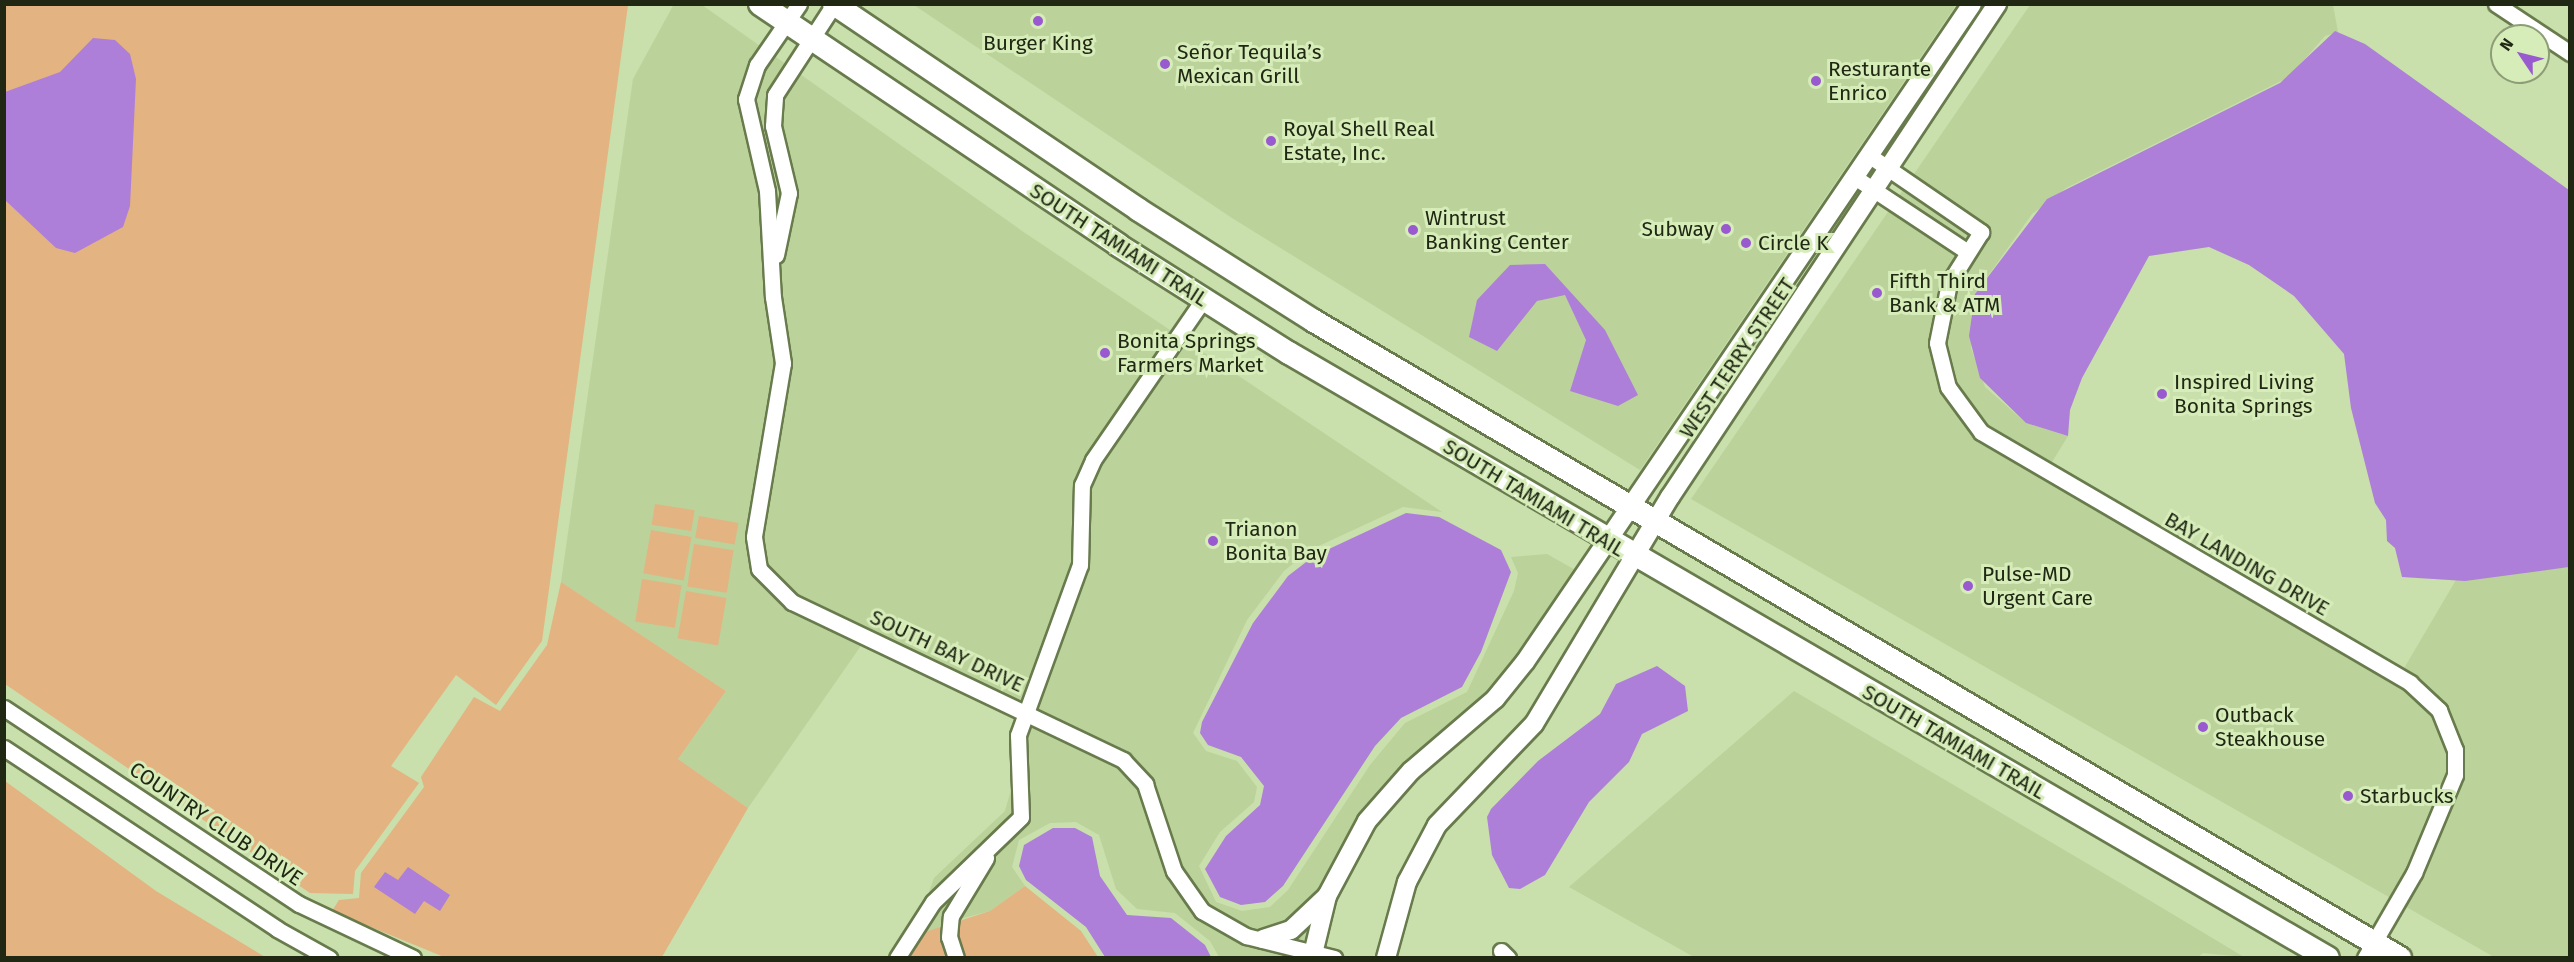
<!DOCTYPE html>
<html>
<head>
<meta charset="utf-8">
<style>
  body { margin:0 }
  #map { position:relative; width:2574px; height:962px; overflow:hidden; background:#c9dfac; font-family:"Fira Sans",sans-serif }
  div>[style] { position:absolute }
  .built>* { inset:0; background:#bbd29a }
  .green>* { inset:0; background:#e3b381; transform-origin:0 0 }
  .water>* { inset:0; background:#ad7fd9 }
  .roads { filter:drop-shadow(2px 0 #687b4d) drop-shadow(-2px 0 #687b4d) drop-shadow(0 2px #687b4d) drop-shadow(0 -2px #687b4d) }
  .minor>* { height:15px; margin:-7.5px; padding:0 7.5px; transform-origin:7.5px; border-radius:7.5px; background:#fff }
  .tertiary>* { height:18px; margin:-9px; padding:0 9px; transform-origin:9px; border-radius:9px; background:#fff }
  .primary>* { height:22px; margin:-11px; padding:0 11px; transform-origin:11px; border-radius:11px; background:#fff }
  .dots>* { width:16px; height:16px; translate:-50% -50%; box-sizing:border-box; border:3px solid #d6ecb9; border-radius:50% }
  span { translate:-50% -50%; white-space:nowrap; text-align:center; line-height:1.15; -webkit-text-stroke:6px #d6ecb9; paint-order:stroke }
  .poi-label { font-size:21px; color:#202814 }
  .left { translate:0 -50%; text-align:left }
  .right { translate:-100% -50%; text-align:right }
  .street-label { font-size:21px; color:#202814 }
  .frame { position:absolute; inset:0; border:6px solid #202814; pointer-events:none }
  .north { position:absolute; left:2490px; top:24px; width:60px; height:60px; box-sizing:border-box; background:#d6ecb9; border:2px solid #8d9e77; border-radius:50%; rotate:305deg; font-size:16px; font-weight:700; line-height:24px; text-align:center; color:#202814 }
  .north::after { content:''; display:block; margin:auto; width:21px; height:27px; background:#9959cf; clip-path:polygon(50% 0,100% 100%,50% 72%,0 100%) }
</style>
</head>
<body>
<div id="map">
  <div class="built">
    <div style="clip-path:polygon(674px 4px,702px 5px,1025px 233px,1442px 512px,1403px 507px,1310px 550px,1284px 571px,1247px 620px,1193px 733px,1206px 751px,1237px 761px,1257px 787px,1254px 802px,1220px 832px,1199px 866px,1216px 902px,1242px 911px,1270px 907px,1288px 890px,1370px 765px,1405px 723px,1467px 692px,1514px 591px,1518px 573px,1511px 557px,1547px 554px,1577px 571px,1500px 682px,1381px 791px,1343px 844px,1320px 891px,1286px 923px,1253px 934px,1259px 948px,1294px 937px,1311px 923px,1304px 958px,1219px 957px,1210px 941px,1175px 913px,1137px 909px,1116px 889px,1099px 835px,1076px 822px,1050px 823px,1019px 840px,1012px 867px,1025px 886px,990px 911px,944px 923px,906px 957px,934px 878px,1005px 811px,1033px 713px,867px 637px,748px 808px,678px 759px,726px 691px,561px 582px,633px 79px)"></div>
    <div style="clip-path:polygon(914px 5px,1956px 5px,1640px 470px,1232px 218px)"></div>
    <div style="clip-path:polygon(2030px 5px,2333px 5px,2338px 32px,2325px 36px,2289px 77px,2066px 188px,2032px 214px,1975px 294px,1971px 348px,1985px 387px,2026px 423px,2068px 436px,2052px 462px,2403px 670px,2456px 580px,2569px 567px,2569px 957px,2494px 957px,1691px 499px)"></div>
    <div style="clip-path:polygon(1794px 691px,2149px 900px,2244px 957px,2203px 953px,2197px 958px,1694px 957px,1569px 887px)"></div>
  </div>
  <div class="green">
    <div style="clip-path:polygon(5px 5px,628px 5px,542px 641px,496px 705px,456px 675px,391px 766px,419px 783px,355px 871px,353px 894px,310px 893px,5px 684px)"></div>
    <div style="left:655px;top:504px;width:40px;height:21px;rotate:9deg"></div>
    <div style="left:699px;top:516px;width:40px;height:22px;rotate:10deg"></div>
    <div style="left:651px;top:530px;width:41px;height:44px;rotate:10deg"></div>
    <div style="left:694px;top:544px;width:40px;height:43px;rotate:9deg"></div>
    <div style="left:642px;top:579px;width:40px;height:43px;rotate:9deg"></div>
    <div style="clip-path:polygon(561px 582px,726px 691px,678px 759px,748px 808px,662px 957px,444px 957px,332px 911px,339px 900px,359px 898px,361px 873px,424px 787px,421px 777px,474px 697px,500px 711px,547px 645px)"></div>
    <div style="left:686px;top:591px;width:41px;height:48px;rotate:10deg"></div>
    <div style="clip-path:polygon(5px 781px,156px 891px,265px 957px,5px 957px)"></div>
    <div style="clip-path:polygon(1025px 886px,1081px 931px,1098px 957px,910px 958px,925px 932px,990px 911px)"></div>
  </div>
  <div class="water">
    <div style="clip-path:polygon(2335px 31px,2365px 44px,2569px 190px,2569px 567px,2465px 581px,2402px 577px,2395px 548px,2387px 541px,2386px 520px,2375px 503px,2351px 408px,2344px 354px,2294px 296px,2249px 265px,2209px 247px,2149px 256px,2082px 378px,2070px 410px,2068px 436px,2026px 423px,1980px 378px,1969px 336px,1975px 294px,2047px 199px,2280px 83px)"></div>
    <div style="clip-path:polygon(93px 38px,115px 40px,130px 54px,136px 79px,130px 206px,123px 227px,75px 253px,56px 248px,5px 200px,5px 92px,60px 72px)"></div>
    <div style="clip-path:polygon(1545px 264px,1605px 330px,1638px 395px,1618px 406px,1570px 391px,1586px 340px,1565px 295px,1537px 301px,1497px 351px,1469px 337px,1477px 300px,1510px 265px)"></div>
    <div style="clip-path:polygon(1406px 513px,1439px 517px,1501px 550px,1511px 572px,1481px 652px,1462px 687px,1401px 718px,1375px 746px,1283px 886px,1265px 902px,1241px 905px,1220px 897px,1205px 869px,1226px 836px,1260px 805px,1264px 786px,1241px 757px,1208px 745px,1200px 733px,1202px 722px,1253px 623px,1288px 576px,1314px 556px)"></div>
    <div style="clip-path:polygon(1657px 666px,1685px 686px,1688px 711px,1642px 734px,1629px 762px,1589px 802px,1545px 875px,1520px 889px,1509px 888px,1492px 855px,1487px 817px,1491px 809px,1538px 761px,1600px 714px,1616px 684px)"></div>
    <div style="clip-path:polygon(1053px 828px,1075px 828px,1092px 837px,1100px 876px,1127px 915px,1171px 918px,1205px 945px,1211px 957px,1105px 957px,1086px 927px,1026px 880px,1019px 866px,1024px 845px)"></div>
    <div style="clip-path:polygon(408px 867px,450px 895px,440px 911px,424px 901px,415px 914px,374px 887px,385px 872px,398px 880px)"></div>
  </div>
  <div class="roads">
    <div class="minor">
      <div style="left:799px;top:4px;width:74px;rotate:124.5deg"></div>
      <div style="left:757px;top:65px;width:36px;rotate:108deg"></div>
      <div style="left:746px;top:99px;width:94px;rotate:77.1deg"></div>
      <div style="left:767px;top:191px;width:106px;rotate:86.8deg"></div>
      <div style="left:773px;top:297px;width:67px;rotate:81.4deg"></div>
      <div style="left:783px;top:363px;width:176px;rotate:99.5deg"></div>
      <div style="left:754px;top:537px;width:32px;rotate:81deg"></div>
      <div style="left:759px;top:569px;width:47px;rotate:45deg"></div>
      <div style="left:792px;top:602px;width:367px;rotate:25.5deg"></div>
      <div style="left:1123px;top:760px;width:33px;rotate:47deg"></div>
      <div style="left:1145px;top:784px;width:92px;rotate:71.6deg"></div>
      <div style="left:1174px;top:871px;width:49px;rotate:55deg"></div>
      <div style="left:1202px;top:911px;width:51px;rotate:29.6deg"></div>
      <div style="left:1246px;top:936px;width:91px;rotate:14deg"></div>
      <div style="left:2496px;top:4px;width:89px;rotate:33.5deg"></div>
      <div style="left:1870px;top:156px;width:135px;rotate:34.4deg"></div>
      <div style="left:1981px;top:232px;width:60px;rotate:122.1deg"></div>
      <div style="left:1949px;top:283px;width:61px;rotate:101.3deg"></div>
      <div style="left:1937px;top:343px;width:45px;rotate:76deg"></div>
      <div style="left:1948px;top:387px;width:56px;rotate:53.7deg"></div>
      <div style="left:1981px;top:432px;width:497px;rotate:30.3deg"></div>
      <div style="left:2410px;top:683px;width:40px;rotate:43deg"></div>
      <div style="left:2439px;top:710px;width:43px;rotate:68.2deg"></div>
      <div style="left:2455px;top:750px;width:25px;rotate:90deg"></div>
      <div style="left:2455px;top:775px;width:106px;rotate:112.7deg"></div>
      <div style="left:2414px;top:873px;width:98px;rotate:120deg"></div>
      <div style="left:1856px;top:178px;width:134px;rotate:33.5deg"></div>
      <div style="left:776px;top:255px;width:63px;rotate:-78.2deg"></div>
      <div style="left:789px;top:193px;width:69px;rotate:-103.4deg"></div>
      <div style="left:773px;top:126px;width:31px;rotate:-86deg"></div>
      <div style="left:775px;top:95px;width:108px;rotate:-57deg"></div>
      <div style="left:4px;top:708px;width:354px;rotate:33.6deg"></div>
      <div style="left:299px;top:904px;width:126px;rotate:25.3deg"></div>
      <div style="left:4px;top:748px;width:328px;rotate:33.5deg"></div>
      <div style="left:277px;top:929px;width:60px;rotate:29.1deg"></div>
      <div style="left:1501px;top:951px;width:10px;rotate:45deg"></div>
      <div style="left:897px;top:958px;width:67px;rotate:-57.3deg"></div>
      <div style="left:933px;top:902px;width:122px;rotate:-44deg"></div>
      <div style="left:1021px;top:817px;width:82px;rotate:-92.1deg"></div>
      <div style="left:1018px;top:735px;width:181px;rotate:-70deg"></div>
      <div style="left:1080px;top:565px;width:80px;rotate:-88.6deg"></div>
      <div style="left:1082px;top:485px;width:27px;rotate:-66deg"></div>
      <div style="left:1093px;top:460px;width:194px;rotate:-55.5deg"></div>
      <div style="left:956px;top:958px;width:22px;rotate:-108deg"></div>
      <div style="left:949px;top:937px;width:21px;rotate:-85deg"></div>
      <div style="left:951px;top:916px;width:68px;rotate:-58.9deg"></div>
    </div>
    <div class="tertiary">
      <div style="left:1263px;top:939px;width:29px;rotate:-18deg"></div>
      <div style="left:1291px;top:930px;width:48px;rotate:-43.3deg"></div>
      <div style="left:1312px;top:958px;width:64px;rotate:-76.4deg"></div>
      <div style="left:1327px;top:896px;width:85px;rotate:-61.9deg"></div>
      <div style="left:1367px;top:821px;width:67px;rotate:-48.7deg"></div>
      <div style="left:1411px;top:771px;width:111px;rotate:-40.6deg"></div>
      <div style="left:1495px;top:699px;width:48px;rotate:-51deg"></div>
      <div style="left:1525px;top:662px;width:795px;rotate:-55.81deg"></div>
      <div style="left:1386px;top:958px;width:79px;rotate:-74.6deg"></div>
      <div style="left:1407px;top:882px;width:64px;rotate:-62.2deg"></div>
      <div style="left:1437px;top:825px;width:140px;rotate:-46.2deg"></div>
      <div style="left:1534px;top:724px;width:265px;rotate:-59.1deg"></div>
      <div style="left:1670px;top:497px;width:592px;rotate:-56.44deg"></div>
    </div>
    <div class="primary">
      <div style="left:760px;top:4px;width:432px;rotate:33.9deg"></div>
      <div style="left:1118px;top:245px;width:202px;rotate:32.3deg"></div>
      <div style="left:1289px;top:353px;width:1202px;rotate:30.21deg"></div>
      <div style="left:834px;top:4px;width:368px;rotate:34deg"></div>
      <div style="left:1139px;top:210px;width:207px;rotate:32.4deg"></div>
      <div style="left:1314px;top:321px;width:1259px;rotate:30.39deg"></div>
    </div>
  </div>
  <div class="dots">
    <div style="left:1038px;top:21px;background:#9959cf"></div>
    <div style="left:1165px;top:64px;background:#9959cf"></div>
    <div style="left:1816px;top:81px;background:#9959cf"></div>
    <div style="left:1271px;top:141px;background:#9959cf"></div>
    <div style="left:1726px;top:229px;background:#9959cf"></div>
    <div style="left:1413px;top:230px;background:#9959cf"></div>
    <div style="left:1746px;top:243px;background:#9959cf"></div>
    <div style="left:1877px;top:293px;background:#9959cf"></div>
    <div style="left:1105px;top:353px;background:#9959cf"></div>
    <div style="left:2162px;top:394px;background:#9959cf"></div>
    <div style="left:1213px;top:541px;background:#9959cf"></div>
    <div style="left:1968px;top:586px;background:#9959cf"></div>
    <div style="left:2203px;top:727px;background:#9959cf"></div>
    <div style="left:2348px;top:796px;background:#9959cf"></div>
  </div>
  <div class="poi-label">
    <span style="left:1038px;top:43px">Burger King</span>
    <span class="left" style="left:1177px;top:64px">Señor Tequila’s<br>Mexican Grill</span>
    <span class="left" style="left:1828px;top:81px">Resturante<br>Enrico</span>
    <span class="left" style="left:1283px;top:141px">Royal Shell Real<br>Estate, Inc.</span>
    <span class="left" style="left:1425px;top:230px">Wintrust<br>Banking Center</span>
    <span class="right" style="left:1714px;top:229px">Subway</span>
    <span class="left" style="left:1758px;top:243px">Circle K</span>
    <span class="left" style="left:1889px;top:293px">Fifth Third<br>Bank &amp; ATM</span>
    <span class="left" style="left:1117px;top:353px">Bonita Springs<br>Farmers Market</span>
    <span class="left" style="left:2174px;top:394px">Inspired Living<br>Bonita Springs</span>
    <span class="left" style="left:1225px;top:541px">Trianon<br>Bonita Bay</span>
    <span class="left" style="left:1982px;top:586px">Pulse-MD<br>Urgent Care</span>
    <span class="left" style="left:2215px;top:727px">Outback<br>Steakhouse</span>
    <span class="left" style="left:2360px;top:796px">Starbucks</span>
  </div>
  <div class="street-label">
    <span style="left:1119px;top:245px;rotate:33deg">SOUTH TAMIAMI TRAIL</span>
    <span style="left:1737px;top:358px;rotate:-56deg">WEST TERRY STREET</span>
    <span style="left:1534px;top:498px;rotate:31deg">SOUTH TAMIAMI TRAIL</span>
    <span style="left:2247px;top:564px;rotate:30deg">BAY LANDING DRIVE</span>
    <span style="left:947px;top:651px;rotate:25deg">SOUTH BAY DRIVE</span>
    <span style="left:1954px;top:742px;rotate:30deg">SOUTH TAMIAMI TRAIL</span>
    <span style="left:216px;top:824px;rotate:34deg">COUNTRY CLUB DRIVE</span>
  </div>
  <div class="frame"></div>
  <div class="north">N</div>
</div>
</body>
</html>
